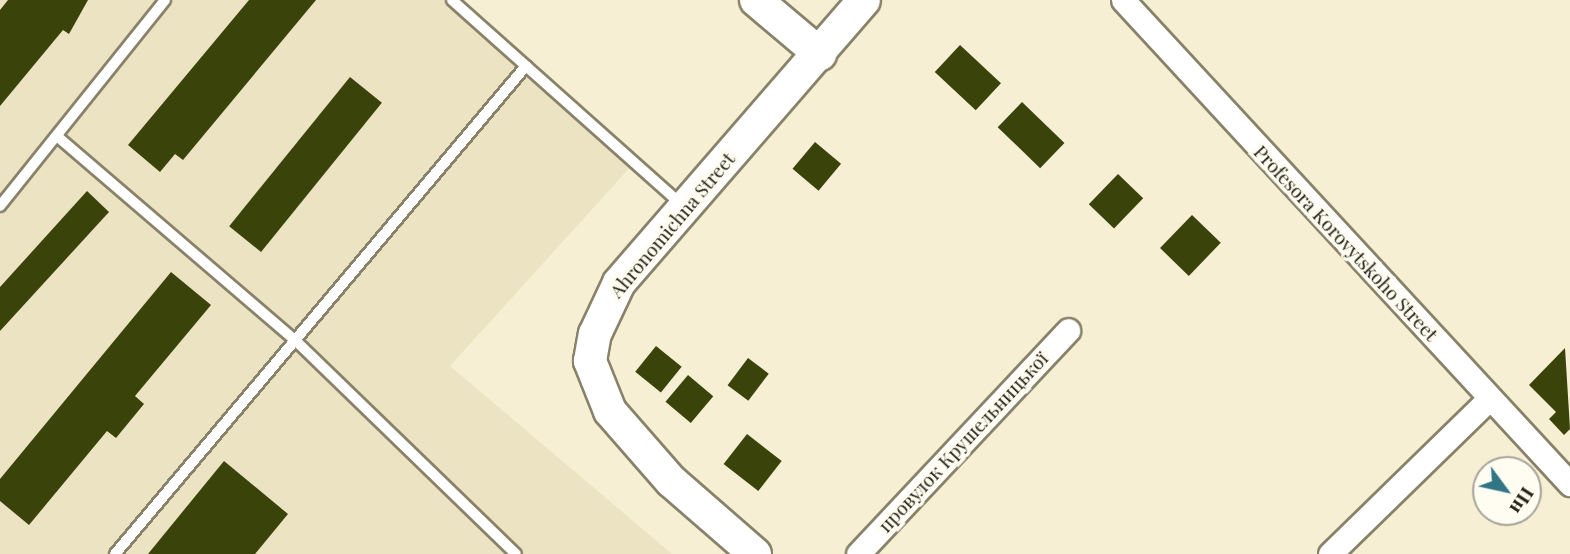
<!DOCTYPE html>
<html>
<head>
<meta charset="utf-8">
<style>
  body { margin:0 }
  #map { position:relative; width:1570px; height:554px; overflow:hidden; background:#f6efd4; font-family:"Playfair Display",serif }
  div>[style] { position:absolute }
  .built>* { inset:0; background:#ece3c2 }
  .building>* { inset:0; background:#3a4309; transform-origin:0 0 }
  .roads { filter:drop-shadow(2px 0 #88826a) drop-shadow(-2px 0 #88826a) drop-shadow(0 2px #88826a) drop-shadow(0 -2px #88826a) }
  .lane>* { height:10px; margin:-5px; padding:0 5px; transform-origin:5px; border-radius:5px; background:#fff }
  .street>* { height:23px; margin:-11.5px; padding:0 11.5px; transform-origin:11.5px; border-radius:11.5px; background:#fff }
  .secondary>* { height:32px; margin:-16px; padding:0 16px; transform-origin:16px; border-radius:16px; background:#fff }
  span { translate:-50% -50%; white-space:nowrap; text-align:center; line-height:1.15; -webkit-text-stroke:7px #fffcf1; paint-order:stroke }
  .street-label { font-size:19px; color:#232017 }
  .north { position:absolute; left:1472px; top:456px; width:70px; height:70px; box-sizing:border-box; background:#fffcf1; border:2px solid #a7a49a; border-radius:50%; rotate:123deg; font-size:19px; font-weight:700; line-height:28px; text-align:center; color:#232017 }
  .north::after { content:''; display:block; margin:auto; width:24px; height:32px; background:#317685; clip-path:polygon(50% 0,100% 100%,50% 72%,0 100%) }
</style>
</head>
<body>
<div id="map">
  <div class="built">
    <div style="clip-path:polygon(0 0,463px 0,634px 163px,450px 366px,672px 554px,0 554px)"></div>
  </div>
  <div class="building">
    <div style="clip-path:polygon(8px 0,88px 0,69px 34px,63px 30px,0 106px,0 10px)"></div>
    <div style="clip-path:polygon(249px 0,316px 0,183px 160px,175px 154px,160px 172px,128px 145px)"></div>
    <div style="left:960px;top:45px;width:56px;height:37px;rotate:43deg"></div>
    <div style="left:350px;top:77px;width:41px;height:192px;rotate:39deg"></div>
    <div style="left:1022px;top:102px;width:59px;height:35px;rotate:44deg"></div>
    <div style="left:815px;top:142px;width:34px;height:35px;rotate:40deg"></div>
    <div style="left:1118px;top:174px;width:35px;height:42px;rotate:44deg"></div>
    <div style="clip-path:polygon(87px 191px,109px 212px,0 331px,0 287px)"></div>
    <div style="left:1192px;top:215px;width:40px;height:46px;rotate:44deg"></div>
    <div style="clip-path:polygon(171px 272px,211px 305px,135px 396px,144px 404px,116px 438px,107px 431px,29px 525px,0 501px,0 479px)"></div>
    <div style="left:656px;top:346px;width:33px;height:33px;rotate:39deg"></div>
    <div style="clip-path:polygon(1565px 348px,1570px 429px,1564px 435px,1549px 419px,1556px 412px,1529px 385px)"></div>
    <div style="left:748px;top:358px;width:26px;height:34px;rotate:37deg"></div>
    <div style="left:688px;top:375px;width:33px;height:35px;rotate:40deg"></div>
    <div style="left:747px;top:434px;width:44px;height:38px;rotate:38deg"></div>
    <div style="clip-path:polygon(224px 461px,288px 514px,255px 554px,148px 554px)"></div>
  </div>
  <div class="roads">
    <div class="lane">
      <div style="left:452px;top:0;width:308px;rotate:41.7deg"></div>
      <div style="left:58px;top:137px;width:313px;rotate:40.6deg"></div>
      <div style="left:296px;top:341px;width:306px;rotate:44.1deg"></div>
      <div style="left:0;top:206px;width:264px;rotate:-51.3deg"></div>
      <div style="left:115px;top:554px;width:638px;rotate:-49.9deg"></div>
    </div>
    <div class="street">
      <div style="left:1123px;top:0;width:659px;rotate:47.28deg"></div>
      <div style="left:858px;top:554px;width:307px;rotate:-46.8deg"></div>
      <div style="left:1330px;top:554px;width:222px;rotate:-44.3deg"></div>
    </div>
    <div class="secondary">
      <div style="left:756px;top:0;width:84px;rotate:40.2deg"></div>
      <div style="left:755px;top:554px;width:111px;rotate:-139deg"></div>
      <div style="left:671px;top:481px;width:93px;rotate:-131.1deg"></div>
      <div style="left:610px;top:411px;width:54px;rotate:-111.8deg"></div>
      <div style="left:590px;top:361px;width:27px;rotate:-80deg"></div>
      <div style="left:595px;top:334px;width:56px;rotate:-64.8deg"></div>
      <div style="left:619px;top:283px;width:374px;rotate:-49.1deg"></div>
    </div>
  </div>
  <div class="street-label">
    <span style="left:672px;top:225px;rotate:-50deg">Ahronomichna Street</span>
    <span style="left:1346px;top:243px;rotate:47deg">Profesora Korovytskoho Street</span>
    <span style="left:963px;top:442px;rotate:-47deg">провулок Крушельницької</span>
  </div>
  <div class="north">Пн</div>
</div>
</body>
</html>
